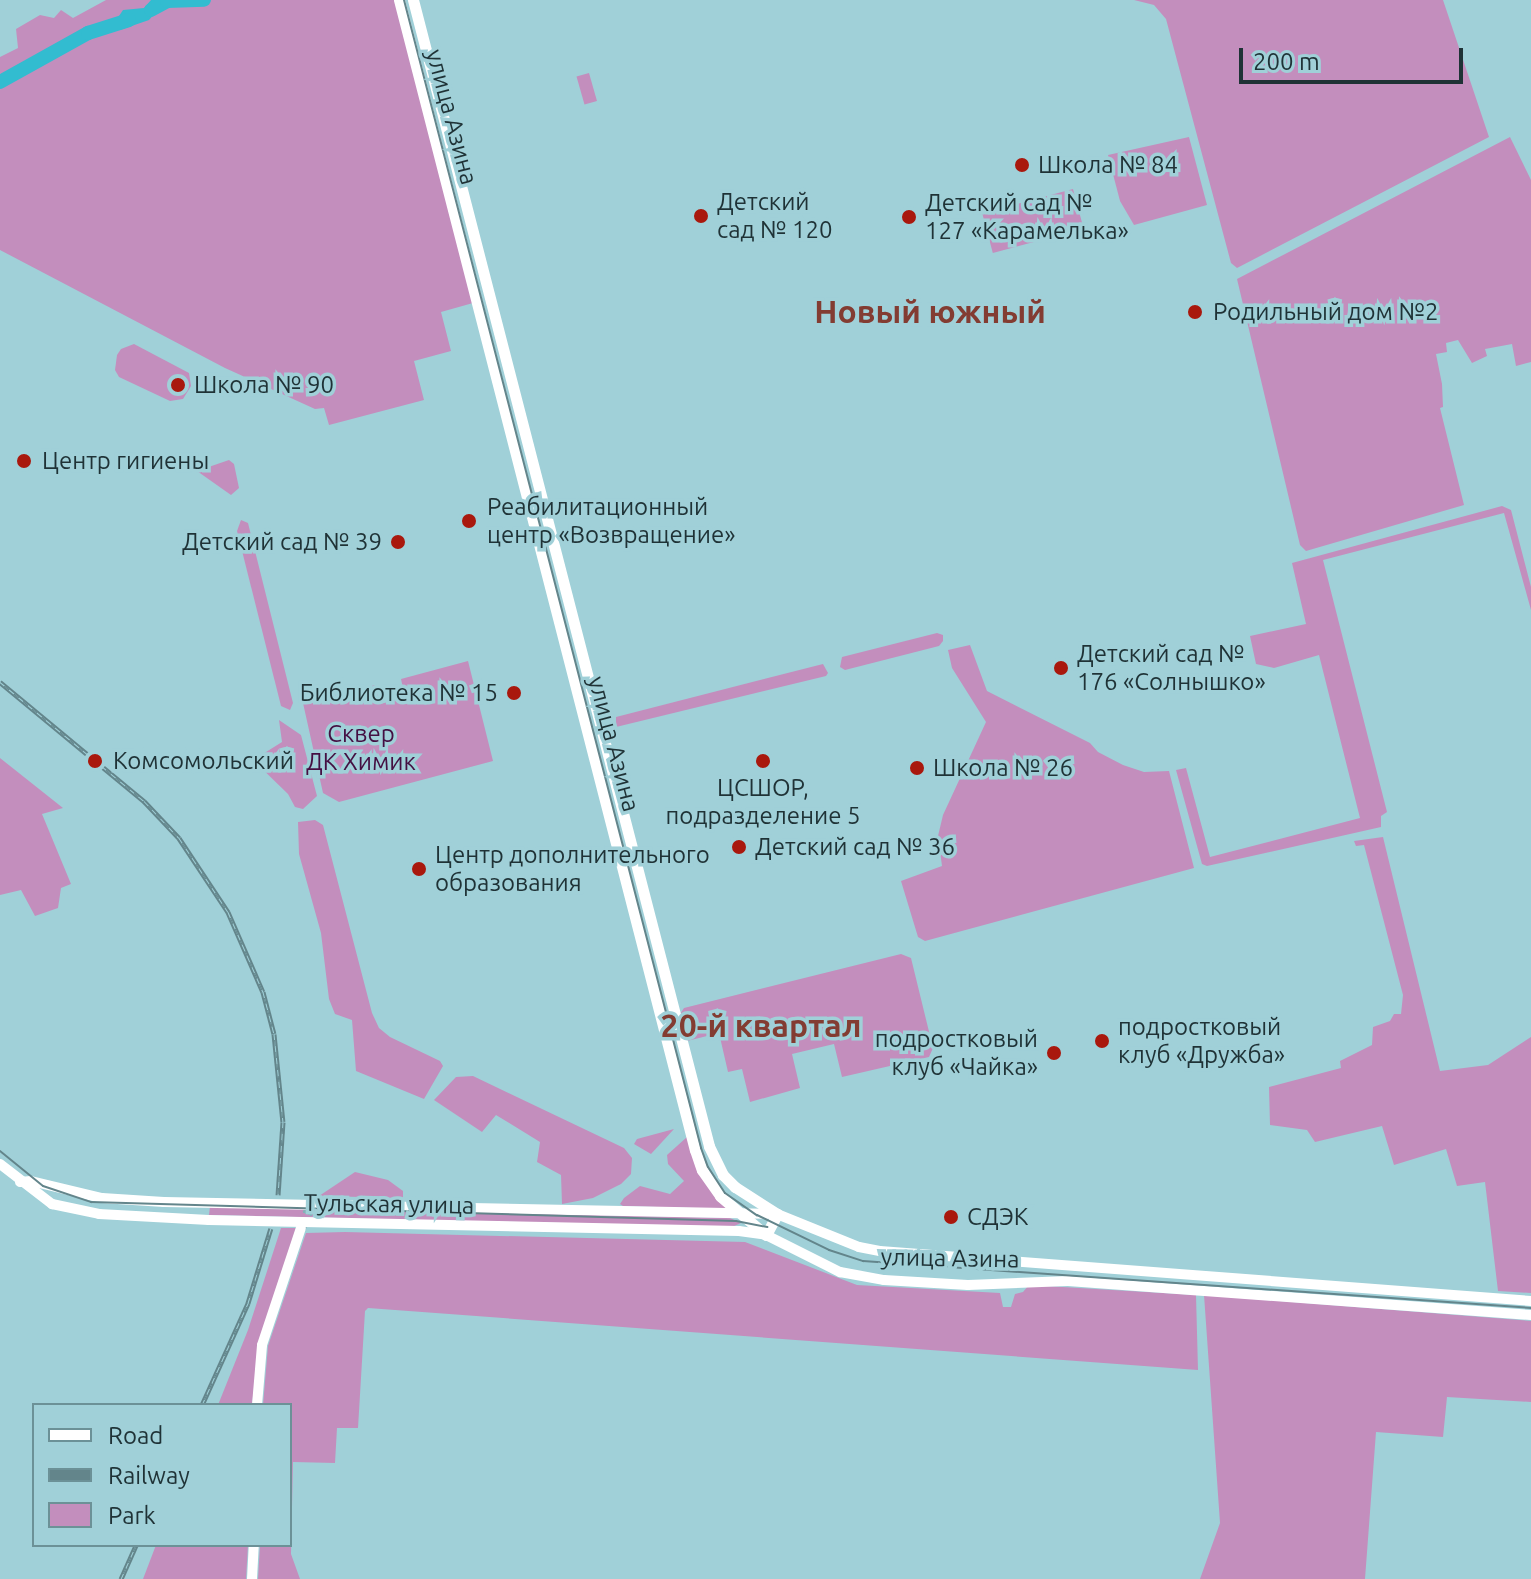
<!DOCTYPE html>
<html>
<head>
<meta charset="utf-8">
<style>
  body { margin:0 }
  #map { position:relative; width:1531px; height:1579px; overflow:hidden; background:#a0d0d8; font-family:Ubuntu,sans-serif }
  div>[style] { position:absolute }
  .green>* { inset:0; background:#c38ebd; transform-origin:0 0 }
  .water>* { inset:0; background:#32bcd0 }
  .river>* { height:14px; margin:-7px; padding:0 7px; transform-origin:7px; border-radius:7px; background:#32bcd0 }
  .tertiary-tunnel>* { height:10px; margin-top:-5px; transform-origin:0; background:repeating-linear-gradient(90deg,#86b0b8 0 10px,transparent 0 15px) }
  .tertiary>* { height:10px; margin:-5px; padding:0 5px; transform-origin:5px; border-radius:5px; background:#fff }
  .secondary>* { height:11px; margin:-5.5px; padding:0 5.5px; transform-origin:5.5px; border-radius:5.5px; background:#fff }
  .tram>* { height:2px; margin:-1px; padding:0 1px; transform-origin:1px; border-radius:1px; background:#63858b }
  .rail>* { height:5px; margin-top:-2.5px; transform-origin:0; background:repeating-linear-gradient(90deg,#a0d0d8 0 6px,#63858b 0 12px); box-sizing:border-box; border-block:2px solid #63858b }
  .dots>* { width:22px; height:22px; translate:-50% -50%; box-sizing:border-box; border:4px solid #a0d0d8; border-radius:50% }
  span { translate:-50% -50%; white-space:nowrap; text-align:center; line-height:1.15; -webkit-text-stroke:7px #a0d0d8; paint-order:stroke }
  .street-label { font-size:24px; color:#1f3236 }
  .poi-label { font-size:24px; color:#1f3236 }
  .left { translate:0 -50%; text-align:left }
  .right { translate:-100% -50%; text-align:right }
  .park-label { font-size:24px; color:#440f42 }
  .district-label { font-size:32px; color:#833c32; font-weight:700 }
  .legend { position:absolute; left:32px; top:1403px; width:260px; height:144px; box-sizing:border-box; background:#a0d0d8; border:2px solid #6c9197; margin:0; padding:10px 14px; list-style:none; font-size:24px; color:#1f3236 }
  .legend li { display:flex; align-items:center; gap:16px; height:40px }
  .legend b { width:40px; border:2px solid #6c9197 }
  .scale { position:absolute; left:1239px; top:48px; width:224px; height:36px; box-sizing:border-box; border:4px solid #1f3236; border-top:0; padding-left:10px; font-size:24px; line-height:28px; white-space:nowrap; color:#1f3236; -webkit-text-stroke:6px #a0d0d8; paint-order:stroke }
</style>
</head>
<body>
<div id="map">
  <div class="green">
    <div style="clip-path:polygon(106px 0,395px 0,473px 303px,441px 312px,451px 351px,414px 361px,424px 400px,329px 425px,324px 408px,315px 409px,225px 368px,0 250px,0 57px,18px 48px,16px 29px,40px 15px,54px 18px,61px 10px,73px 18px)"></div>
    <div style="clip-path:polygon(1134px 0,1443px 0,1489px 137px,1237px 268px,1231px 263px,1166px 19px,1154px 5px)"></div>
    <div style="left:589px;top:73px;width:29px;height:13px;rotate:74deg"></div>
    <div style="clip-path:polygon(1189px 137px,1207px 205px,1134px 225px,1120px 201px,1108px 155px)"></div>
    <div style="clip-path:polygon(1510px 137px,1531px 180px,1531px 362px,1516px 366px,1512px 344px,1485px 349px,1487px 356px,1472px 363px,1458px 340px,1446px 343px,1447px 352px,1436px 354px,1442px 384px,1443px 407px,1440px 408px,1464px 505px,1306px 551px,1300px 545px,1237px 279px)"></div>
    <div style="left:1073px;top:189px;width:41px;height:94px;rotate:75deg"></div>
    <div style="clip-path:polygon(134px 344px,189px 373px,191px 386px,183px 399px,170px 401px,119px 377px,115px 370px,117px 355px,121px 349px)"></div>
    <div style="clip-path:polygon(229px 460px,234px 464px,239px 488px,231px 495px,197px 471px)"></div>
    <div style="clip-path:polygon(1502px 506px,1511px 510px,1531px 587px,1531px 610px,1504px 513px,1323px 560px,1387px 812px,1381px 816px,1381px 827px,1207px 866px,1202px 864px,1176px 770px,1186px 768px,1210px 857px,1360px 818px,1319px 655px,1274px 668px,1256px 664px,1250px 636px,1306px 624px,1292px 563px)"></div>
    <div style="clip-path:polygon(241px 520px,248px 523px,293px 703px,290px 710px,281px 706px,237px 531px)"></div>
    <div style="clip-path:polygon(937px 633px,943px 635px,943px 641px,939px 646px,845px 670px,840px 667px,842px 657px)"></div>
    <div style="clip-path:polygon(970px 645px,987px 691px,1090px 743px,1098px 752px,1123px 765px,1144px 772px,1169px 771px,1194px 868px,925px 941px,918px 937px,901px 881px,942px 866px,938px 836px,943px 815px,986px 722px,952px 668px,948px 650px)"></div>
    <div style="clip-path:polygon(468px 661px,493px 761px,339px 802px,323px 793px,303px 703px,375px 685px,380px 704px,405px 698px,401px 679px)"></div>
    <div style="clip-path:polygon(823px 664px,828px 673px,826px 676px,616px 727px,616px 717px)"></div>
    <div style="clip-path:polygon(279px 720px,301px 735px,317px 796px,303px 809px,295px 807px,288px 794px,253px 760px,282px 742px)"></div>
    <div style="clip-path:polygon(0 758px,63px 808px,42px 814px,71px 884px,61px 888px,58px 908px,35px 916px,21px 890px,0 895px)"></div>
    <div style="clip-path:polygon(315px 820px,323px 825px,372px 1013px,379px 1028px,390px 1037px,440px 1061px,443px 1066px,424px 1099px,356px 1071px,352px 1020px,335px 1014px,329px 999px,321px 933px,299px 854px,298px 822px)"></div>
    <div style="clip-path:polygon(1383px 837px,1440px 1071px,1488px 1065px,1531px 1037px,1531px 1293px,1498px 1291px,1485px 1182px,1457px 1186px,1446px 1149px,1394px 1165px,1382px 1126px,1315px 1142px,1307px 1130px,1270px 1125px,1269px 1087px,1341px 1068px,1340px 1061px,1372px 1045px,1373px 1027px,1390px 1021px,1394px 1014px,1401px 1014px,1403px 995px,1364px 845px,1356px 846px,1354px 841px)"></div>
    <div style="clip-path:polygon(901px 954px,911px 958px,933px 1048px,929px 1057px,842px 1077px,834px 1044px,792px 1054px,800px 1088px,750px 1102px,742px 1069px,728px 1072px,719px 1033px,687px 1041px,680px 1014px,684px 1008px)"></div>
    <div style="clip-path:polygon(473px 1076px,624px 1148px,632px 1158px,631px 1174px,621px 1184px,593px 1198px,562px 1204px,561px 1175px,537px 1162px,540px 1142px,496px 1115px,482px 1132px,434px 1100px,456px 1077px)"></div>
    <div style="clip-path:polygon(674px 1129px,651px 1154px,634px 1144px,637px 1139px)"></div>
    <div style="clip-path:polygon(687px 1137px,727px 1209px,623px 1206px,620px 1204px,624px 1198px,640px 1186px,670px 1194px,684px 1181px,668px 1164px,667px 1155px)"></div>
    <div style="clip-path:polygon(355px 1172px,388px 1180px,403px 1191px,403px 1198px,319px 1196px)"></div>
    <div style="clip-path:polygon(210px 1206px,730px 1218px,741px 1223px,732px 1227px,209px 1215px)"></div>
    <div style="clip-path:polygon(281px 1228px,296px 1228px,259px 1344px,252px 1405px,218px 1405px,248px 1330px)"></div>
    <div style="clip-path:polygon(345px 1232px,745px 1242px,857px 1285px,1000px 1293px,1003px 1307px,1011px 1307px,1015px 1294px,1023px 1292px,1029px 1285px,1196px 1295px,1198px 1370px,368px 1308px,365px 1311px,358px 1428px,337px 1428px,335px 1463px,293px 1462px,291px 1554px,300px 1579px,258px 1579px,260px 1545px,290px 1545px,290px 1405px,263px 1405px,268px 1346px,306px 1233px)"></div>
    <div style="clip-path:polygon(1204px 1295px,1531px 1321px,1531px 1402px,1447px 1397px,1443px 1437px,1376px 1432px,1365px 1579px,1200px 1579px,1220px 1523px)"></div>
    <div style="clip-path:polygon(156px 1545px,248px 1545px,246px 1579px,143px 1579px)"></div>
  </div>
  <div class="water">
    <div style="clip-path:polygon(151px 0,167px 0,149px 20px,120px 30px,113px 25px,123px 10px,144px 8px)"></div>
  </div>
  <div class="river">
    <div style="left:151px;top:10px;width:18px;rotate:-29deg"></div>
    <div style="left:167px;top:1px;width:37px;rotate:-2deg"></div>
    <div style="left:0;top:82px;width:101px;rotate:-29.1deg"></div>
    <div style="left:88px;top:33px;width:43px;rotate:-17.6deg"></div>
  </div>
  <div class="tertiary-tunnel">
    <div style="left:301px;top:1228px;width:35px;rotate:-66deg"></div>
  </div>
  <div class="tertiary">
    <div style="left:0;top:1164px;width:66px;rotate:37.6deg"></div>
    <div style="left:52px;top:1204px;width:48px;rotate:12deg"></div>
    <div style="left:99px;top:1214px;width:110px;rotate:3.1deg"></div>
    <div style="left:209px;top:1220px;width:530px;rotate:1.19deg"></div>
    <div style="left:739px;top:1231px;width:27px;rotate:8deg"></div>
    <div style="left:766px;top:1235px;width:83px;rotate:26.6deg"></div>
    <div style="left:840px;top:1272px;width:45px;rotate:10.3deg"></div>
    <div style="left:884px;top:1280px;width:84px;rotate:3.4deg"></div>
    <div style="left:968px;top:1285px;width:100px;rotate:-2.3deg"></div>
    <div style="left:1068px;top:1281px;width:464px;rotate:4.2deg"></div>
    <div style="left:20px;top:1182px;width:11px;rotate:-5deg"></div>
    <div style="left:31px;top:1181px;width:73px;rotate:13.5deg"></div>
    <div style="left:102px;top:1198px;width:62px;rotate:3.7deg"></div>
    <div style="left:164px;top:1202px;width:613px;rotate:1.12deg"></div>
    <div style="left:777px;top:1214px;width:88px;rotate:21.9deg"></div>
    <div style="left:859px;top:1247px;width:21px;rotate:11deg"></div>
    <div style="left:880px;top:1251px;width:653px;rotate:4.39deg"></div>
    <div style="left:257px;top:1405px;width:60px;rotate:-85.2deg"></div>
    <div style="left:262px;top:1345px;width:123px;rotate:-71.6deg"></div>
    <div style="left:252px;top:1579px;width:34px;rotate:-87deg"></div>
  </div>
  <div class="secondary">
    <div style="left:399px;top:0;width:1187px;rotate:75.57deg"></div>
    <div style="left:695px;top:1150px;width:21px;rotate:71deg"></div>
    <div style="left:702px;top:1170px;width:32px;rotate:55deg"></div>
    <div style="left:720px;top:1196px;width:60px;rotate:40.3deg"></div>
    <div style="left:766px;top:1235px;width:24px;rotate:-62deg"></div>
    <div style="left:777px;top:1214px;width:50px;rotate:-147.3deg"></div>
    <div style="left:735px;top:1187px;width:17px;rotate:-135deg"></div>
    <div style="left:723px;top:1175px;width:32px;rotate:-116deg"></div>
    <div style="left:709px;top:1146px;width:1184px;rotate:-104.48deg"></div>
  </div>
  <div class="tram">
    <div style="left:404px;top:0;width:1186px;rotate:75.49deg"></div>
    <div style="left:701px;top:1148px;width:20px;rotate:70deg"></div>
    <div style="left:708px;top:1167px;width:31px;rotate:57deg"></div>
    <div style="left:725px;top:1193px;width:39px;rotate:35deg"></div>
    <div style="left:757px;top:1215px;width:80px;rotate:25.9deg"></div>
    <div style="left:829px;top:1250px;width:36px;rotate:18deg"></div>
    <div style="left:863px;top:1261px;width:670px;rotate:4.02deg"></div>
    <div style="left:0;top:1151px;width:55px;rotate:39.1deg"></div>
    <div style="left:43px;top:1186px;width:51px;rotate:18.4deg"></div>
    <div style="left:91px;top:1202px;width:645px;rotate:1.69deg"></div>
    <div style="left:736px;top:1221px;width:32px;rotate:11deg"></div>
  </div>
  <div class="rail">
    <div style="left:0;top:682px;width:187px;rotate:39.6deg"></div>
    <div style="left:144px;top:801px;width:51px;rotate:46.6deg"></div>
    <div style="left:179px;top:838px;width:89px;rotate:56.5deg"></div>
    <div style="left:228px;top:912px;width:87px;rotate:66.4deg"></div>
    <div style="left:263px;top:992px;width:43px;rotate:75.3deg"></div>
    <div style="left:274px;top:1034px;width:88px;rotate:84.2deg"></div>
    <div style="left:283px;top:1122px;width:73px;rotate:93.9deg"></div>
    <div style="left:202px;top:1405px;width:112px;rotate:-65.7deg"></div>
    <div style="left:248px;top:1303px;width:78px;rotate:-73deg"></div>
    <div style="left:121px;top:1579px;width:37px;rotate:-66deg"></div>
  </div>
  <div class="dots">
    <div style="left:1022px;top:165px;background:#a9180d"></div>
    <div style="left:701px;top:216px;background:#a9180d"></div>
    <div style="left:909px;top:217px;background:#a9180d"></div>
    <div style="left:1195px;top:312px;background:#a9180d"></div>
    <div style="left:178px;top:385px;background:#a9180d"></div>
    <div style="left:24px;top:461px;background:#a9180d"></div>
    <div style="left:469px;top:521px;background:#a9180d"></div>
    <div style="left:398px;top:542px;background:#a9180d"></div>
    <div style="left:1061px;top:668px;background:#a9180d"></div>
    <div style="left:514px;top:693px;background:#a9180d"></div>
    <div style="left:95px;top:761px;background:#a9180d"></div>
    <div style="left:763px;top:761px;background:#a9180d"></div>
    <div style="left:917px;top:768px;background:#a9180d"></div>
    <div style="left:739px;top:847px;background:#a9180d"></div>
    <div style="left:419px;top:869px;background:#a9180d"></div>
    <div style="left:1102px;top:1041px;background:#a9180d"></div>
    <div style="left:1054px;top:1053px;background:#a9180d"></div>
    <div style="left:951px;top:1217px;background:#a9180d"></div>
  </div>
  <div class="street-label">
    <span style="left:452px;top:117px;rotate:75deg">улица Азина</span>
    <span style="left:614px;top:744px;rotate:75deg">улица Азина</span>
    <span style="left:389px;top:1204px;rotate:1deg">Тульская улица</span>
    <span style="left:950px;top:1258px;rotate:1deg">улица Азина</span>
  </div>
  <div class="poi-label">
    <span class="left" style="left:1038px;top:165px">Школа № 84</span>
    <span class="left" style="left:717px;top:216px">Детский<br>сад № 120</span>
    <span class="left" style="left:925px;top:217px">Детский сад №<br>127 «Карамелька»</span>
    <span class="left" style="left:1213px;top:312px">Родильный дом №2</span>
    <span class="left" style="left:194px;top:385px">Школа № 90</span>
    <span class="left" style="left:42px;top:461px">Центр гигиены</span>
    <span class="left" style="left:487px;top:521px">Реабилитационный<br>центр «Возвращение»</span>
    <span class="right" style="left:382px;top:542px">Детский сад № 39</span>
    <span class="left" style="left:1077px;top:668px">Детский сад №<br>176 «Солнышко»</span>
    <span class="right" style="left:498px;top:693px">Библиотека № 15</span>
    <span class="left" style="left:113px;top:761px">Комсомольский</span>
    <span class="left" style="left:933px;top:768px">Школа № 26</span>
    <span style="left:763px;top:802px">ЦСШОР,<br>подразделение 5</span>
    <span class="left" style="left:755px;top:847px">Детский сад № 36</span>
    <span class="left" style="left:435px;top:869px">Центр дополнительного<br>образования</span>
    <span class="left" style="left:1118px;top:1041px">подростковый<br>клуб «Дружба»</span>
    <span class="right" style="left:1038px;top:1053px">подростковый<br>клуб «Чайка»</span>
    <span class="left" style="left:967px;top:1217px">СДЭК</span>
  </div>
  <div class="park-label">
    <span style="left:361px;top:748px">Сквер<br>ДК Химик</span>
  </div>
  <div class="district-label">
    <span style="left:930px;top:311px">Новый южный</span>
    <span style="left:761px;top:1025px">20-й квартал</span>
  </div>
  <ul class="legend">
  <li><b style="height:10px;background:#fff"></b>Road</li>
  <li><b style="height:10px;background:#63858b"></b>Railway</li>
  <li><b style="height:22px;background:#c38ebd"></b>Park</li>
  </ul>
  <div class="scale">200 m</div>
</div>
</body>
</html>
